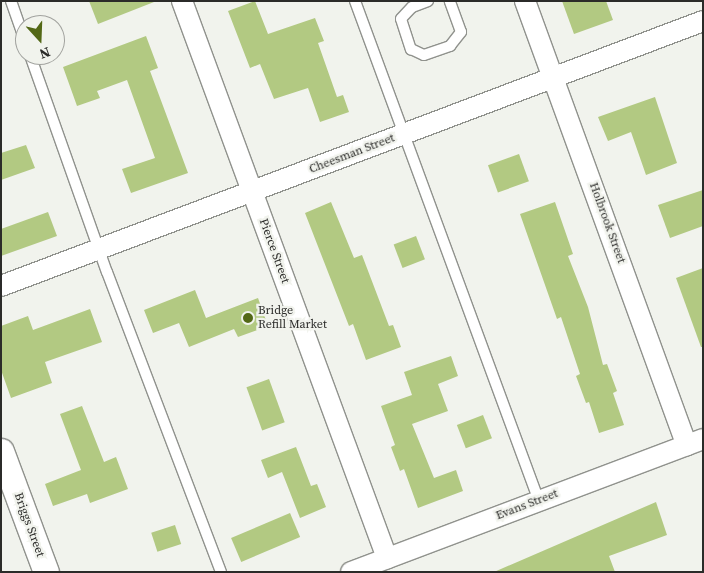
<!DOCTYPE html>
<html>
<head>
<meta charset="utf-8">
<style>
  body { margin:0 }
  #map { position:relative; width:704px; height:573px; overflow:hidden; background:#f1f3ed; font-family:"Source Serif 4",serif }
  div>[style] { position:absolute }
  .building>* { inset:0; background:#b2c982; transform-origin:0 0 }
  .roads { filter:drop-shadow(1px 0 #90928d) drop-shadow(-1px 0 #90928d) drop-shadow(0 1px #90928d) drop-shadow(0 -1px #90928d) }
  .service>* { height:10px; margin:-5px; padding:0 5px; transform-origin:5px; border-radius:5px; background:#fff }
  .minor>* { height:20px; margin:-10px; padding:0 10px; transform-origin:10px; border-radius:10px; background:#fff }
  .tertiary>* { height:25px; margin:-12.5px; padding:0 12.5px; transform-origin:12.5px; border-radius:12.5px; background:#fff }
  .dots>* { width:14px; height:14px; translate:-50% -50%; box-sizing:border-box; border:2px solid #f1f3ed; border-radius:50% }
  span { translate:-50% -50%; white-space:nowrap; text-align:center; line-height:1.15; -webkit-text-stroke:4.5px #f1f3ed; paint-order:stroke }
  .street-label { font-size:12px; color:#2b2b29 }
  .poi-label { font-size:12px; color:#2b2b29 }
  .left { translate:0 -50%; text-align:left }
  .frame { position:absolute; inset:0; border:2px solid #2b2b29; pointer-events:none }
  .north { position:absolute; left:15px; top:15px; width:50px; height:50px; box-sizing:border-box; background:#f1f3ed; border:1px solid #a2a39f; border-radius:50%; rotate:160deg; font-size:14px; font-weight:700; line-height:20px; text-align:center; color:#2b2b29 }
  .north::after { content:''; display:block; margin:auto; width:18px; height:22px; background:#536816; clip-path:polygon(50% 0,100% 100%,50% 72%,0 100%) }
</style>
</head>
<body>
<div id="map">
  <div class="building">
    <div style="clip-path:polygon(89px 1px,153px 1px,154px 2px,98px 24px)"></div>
    <div style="clip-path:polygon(255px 1px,268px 34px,315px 18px,324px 41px,318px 43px,337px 97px,343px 95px,349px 112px,320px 122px,308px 88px,274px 99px,260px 64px,250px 68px,228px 11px)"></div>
    <div style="clip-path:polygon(562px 1px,606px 1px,613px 20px,574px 34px)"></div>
    <div style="clip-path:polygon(146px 36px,158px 68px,150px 71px,188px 173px,131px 193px,122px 169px,155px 158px,127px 80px,97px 91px,100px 98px,77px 106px,63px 67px)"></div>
    <div style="clip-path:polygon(655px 97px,677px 163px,646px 175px,631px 132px,608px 141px,598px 117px)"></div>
    <div style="clip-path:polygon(26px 145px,35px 168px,1px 180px,1px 153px)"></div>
    <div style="left:519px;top:154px;width:29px;height:33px;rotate:70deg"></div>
    <div style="clip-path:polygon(703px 190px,703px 226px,670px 238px,658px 205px)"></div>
    <div style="clip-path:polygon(331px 202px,354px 258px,362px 255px,389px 326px,393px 325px,401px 347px,366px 360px,353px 324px,349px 326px,305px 213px)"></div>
    <div style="clip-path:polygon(555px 202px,573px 254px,568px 256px,588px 307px,603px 365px,607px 364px,617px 391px,613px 393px,624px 425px,599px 433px,589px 402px,586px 403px,576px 376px,580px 374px,561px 317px,557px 319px,520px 214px)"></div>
    <div style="clip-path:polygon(48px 212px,57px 236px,1px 256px,1px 229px)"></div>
    <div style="left:416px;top:236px;width:25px;height:24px;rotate:69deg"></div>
    <div style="clip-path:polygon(703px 268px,703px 347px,701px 347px,676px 278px)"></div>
    <div style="clip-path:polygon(195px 290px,206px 318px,258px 298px,268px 326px,238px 337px,234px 329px,189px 347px,179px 323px,153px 333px,144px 310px)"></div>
    <div style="clip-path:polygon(90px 309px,102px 342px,45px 362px,52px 383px,11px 398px,1px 370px,1px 326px,28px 316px,33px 330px)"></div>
    <div style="clip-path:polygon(451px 356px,458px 376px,438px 384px,448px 411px,412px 424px,434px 478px,456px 470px,463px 491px,418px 508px,404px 469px,400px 471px,391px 447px,395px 445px,381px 406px,412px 395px,404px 372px)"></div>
    <div style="left:269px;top:379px;width:46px;height:24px;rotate:70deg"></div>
    <div style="clip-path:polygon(82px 406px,104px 462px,116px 457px,128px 489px,90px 503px,87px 494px,53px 506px,45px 484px,81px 470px,60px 414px)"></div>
    <div style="left:483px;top:415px;width:25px;height:28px;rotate:69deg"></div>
    <div style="clip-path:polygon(296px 447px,311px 486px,317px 484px,326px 507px,300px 518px,282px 472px,268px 478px,261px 460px)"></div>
    <div style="clip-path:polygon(656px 502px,667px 535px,609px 556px,615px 572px,494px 572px)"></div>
    <div style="left:290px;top:513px;width:26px;height:64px;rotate:67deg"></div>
    <div style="left:175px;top:525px;width:20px;height:25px;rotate:72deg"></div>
  </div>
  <div class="roads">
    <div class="service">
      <div style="left:11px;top:1px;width:42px;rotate:70.7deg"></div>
      <div style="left:355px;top:1px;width:533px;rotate:69.8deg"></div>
      <div style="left:428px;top:1px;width:17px;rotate:159deg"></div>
      <div style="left:412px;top:7px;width:16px;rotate:133deg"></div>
      <div style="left:401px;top:19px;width:32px;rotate:72deg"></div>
      <div style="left:411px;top:49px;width:14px;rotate:25deg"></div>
      <div style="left:424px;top:55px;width:28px;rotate:-19deg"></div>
      <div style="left:450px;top:46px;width:18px;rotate:-52deg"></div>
      <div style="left:461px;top:32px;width:33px;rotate:-110deg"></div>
      <div style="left:30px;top:55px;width:230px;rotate:70.5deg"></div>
      <div style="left:107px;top:272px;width:321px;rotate:69.2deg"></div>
    </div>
    <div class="minor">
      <div style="left:182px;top:1px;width:594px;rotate:69.79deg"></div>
      <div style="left:525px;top:1px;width:473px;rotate:70deg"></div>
      <div style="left:1px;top:286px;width:750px;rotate:-20.68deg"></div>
      <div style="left:351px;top:572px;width:376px;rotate:-20.7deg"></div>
    </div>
    <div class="tertiary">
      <div style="left:1px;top:451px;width:129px;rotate:69.6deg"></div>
    </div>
  </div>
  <div class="dots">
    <div style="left:248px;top:318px;background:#536816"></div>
  </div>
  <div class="street-label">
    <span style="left:352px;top:154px;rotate:-21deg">Cheesman Street</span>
    <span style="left:607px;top:223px;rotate:70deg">Holbrook Street</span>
    <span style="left:274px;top:251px;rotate:70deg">Pierce Street</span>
    <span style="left:527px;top:505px;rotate:-21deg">Evans Street</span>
    <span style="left:29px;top:525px;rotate:70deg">Briggs Street</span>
  </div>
  <div class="poi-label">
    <span class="left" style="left:258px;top:318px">Bridge<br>Refill Market</span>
  </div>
  <div class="frame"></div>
  <div class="north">N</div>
</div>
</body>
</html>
